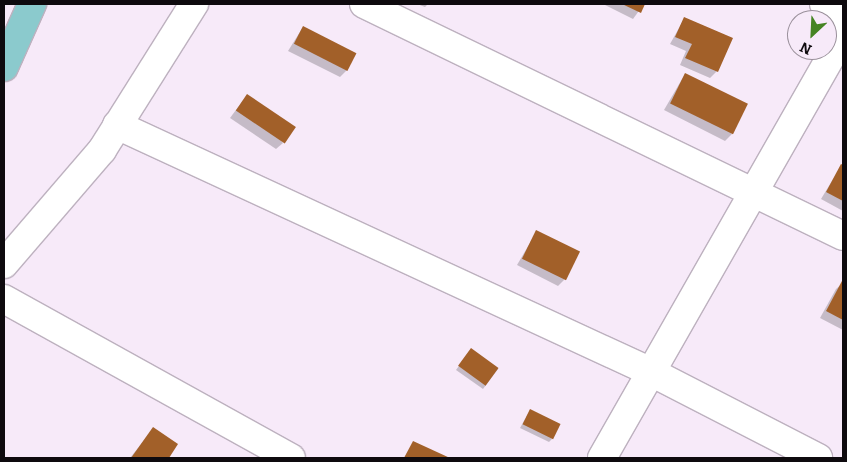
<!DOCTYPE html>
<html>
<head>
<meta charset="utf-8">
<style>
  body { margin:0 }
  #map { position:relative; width:847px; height:462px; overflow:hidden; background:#f7eaf9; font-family:Bitter,serif }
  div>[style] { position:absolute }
  .shadow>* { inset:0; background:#0003 }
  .building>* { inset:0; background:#a26029; transform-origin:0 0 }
  .roads { filter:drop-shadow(1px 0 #bdb1bf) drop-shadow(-1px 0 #bdb1bf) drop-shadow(0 1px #bdb1bf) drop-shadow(0 -1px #bdb1bf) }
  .minor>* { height:28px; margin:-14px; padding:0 14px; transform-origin:14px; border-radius:14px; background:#fff }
  .major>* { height:28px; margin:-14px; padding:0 14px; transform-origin:14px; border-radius:14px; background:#8bcacd }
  span { translate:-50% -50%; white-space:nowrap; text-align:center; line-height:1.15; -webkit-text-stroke:4px #f7eaf9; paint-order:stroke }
  .frame { position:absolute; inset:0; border:5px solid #0e0a0e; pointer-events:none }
  .north { position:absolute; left:787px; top:10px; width:50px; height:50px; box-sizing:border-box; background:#f7eaf9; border:1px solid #9a909b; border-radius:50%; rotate:205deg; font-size:14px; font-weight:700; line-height:20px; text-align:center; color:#0e0a0e }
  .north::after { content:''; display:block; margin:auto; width:18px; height:22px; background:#458423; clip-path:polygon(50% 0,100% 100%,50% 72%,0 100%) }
</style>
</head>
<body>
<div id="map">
  <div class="shadow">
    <div style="clip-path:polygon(417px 4px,428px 4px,425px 7px)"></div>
    <div style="clip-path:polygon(603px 4px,644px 4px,633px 19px)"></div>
    <div style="clip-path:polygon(684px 19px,717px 71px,710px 78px,680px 65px,686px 51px,670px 44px)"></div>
    <div style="clip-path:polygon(303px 27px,347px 70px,340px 77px,288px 51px)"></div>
    <div style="clip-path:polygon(685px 74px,732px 134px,725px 141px,664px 110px)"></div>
    <div style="clip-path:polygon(247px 95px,283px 143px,276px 149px,230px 118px)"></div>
    <div style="clip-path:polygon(841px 166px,843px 167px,843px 211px,821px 199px)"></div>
    <div style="clip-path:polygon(537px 231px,565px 279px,558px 286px,517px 265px)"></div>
    <div style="clip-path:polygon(843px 283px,843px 330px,820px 318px,836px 289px)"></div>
    <div style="clip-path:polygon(468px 353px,498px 369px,483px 389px,456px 370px)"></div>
    <div style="clip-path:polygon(530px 410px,552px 439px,549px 442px,520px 428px)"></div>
    <div style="clip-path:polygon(153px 429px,177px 445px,167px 458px,130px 458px)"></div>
    <div style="clip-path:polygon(413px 443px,447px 458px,404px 458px)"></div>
  </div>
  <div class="building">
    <div style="clip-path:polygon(622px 4px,645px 4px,641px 13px)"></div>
    <div style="clip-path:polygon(684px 17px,733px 38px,718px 72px,685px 58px,692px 44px,675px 37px)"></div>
    <div style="left:303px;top:26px;width:60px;height:20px;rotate:27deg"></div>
    <div style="left:685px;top:73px;width:70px;height:34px;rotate:26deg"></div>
    <div style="left:247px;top:94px;width:59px;height:20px;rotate:34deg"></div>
    <div style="clip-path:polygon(841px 164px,843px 165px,843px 201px,826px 192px)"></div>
    <div style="left:536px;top:230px;width:49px;height:32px;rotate:26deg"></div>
    <div style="clip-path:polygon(843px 279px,843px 320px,826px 311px)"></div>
    <div style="left:471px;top:348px;width:34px;height:22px;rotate:36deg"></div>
    <div style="left:530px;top:409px;width:34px;height:17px;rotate:26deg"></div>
    <div style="clip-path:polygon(153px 427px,178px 444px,169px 458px,131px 458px)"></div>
    <div style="clip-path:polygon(413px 441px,450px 458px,404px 458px)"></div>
  </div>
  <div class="roads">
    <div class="minor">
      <div style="left:364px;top:4px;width:532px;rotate:25.84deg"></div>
      <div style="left:824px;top:4px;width:21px;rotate:28deg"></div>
      <div style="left:117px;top:125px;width:588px;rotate:24.82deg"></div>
      <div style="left:651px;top:372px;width:188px;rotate:27.2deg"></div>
      <div style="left:4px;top:264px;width:150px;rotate:-49.3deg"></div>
      <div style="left:102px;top:150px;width:173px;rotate:-57.8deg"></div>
      <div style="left:4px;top:299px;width:328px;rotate:29deg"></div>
      <div style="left:602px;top:458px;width:486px;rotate:-60.3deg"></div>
    </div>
    <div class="major">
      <div style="left:4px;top:67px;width:69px;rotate:-66deg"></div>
    </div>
  </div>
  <div class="frame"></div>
  <div class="north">N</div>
</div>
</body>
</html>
